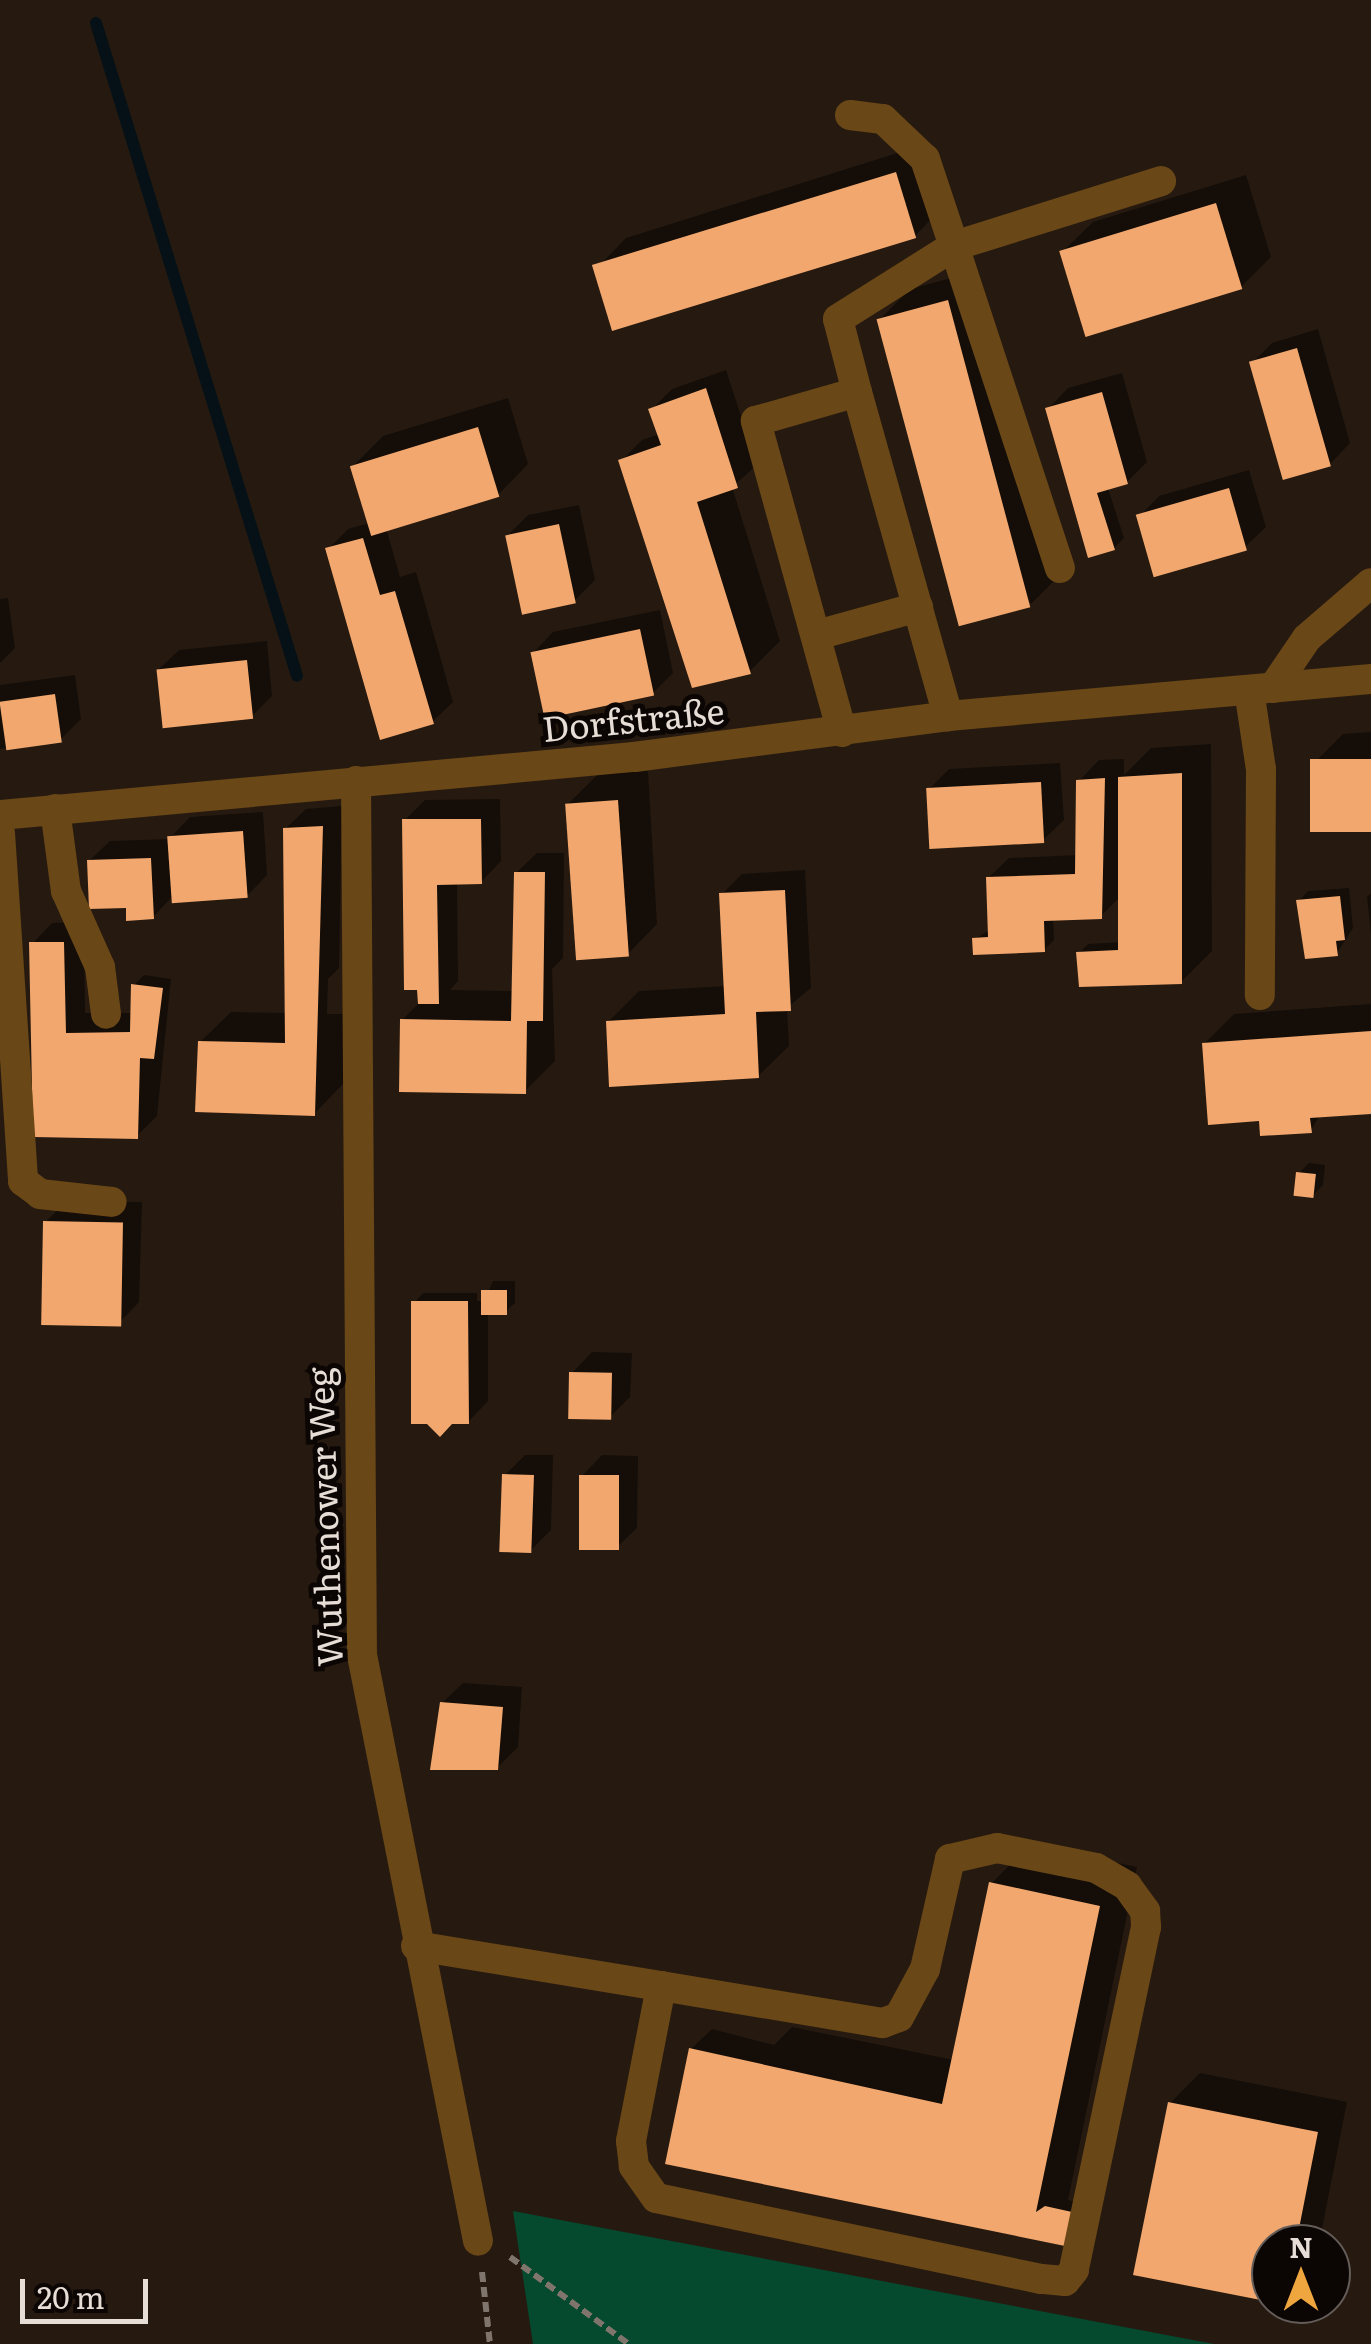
<!DOCTYPE html>
<html>
<head>
<meta charset="utf-8">
<style>
  body { margin:0 }
  #map { position:relative; width:1371px; height:2344px; overflow:hidden; background:#261a10; font-family:Literata,serif }
  div>[style] { position:absolute }
  .green>* { inset:0; background:#05492f }
  .shadow>* { inset:0; background:#0007 }
  .stream>* { height:12px; margin:-6px; padding:0 6px; transform-origin:6px; border-radius:6px; background:#051117 }
  .building>* { inset:0; background:#f1a76e; transform-origin:0 0 }
  .path>* { height:6px; margin-top:-3px; transform-origin:0; background:repeating-linear-gradient(90deg,#80756c 0 10px,transparent 0 15px) }
  .minor>* { height:30px; margin:-15px; padding:0 15px; transform-origin:15px; border-radius:15px; background:#6a4717 }
  span { translate:-50% -50%; white-space:nowrap; text-align:center; line-height:1.15; -webkit-text-stroke:10px #0b0604; paint-order:stroke }
  .street-label { font-size:35px; color:#e6ddd6 }
  .north { position:absolute; left:1251px; top:2224px; width:100px; height:100px; box-sizing:border-box; background:#0b0604; border:2px solid #635c58; border-radius:50%; rotate:0deg; font-size:28px; font-weight:700; line-height:40px; text-align:center; color:#e6ddd6 }
  .north::after { content:''; display:block; margin:auto; width:35px; height:45px; background:#f0a63f; clip-path:polygon(50% 0,100% 100%,50% 72%,0 100%) }
  .scale { position:absolute; left:20px; top:2279px; width:128px; height:45px; box-sizing:border-box; border:5px solid #e6ddd6; border-top:0; padding-left:12px; font-size:30px; line-height:35px; white-space:nowrap; color:#e6ddd6; -webkit-text-stroke:8px #0b0604; paint-order:stroke }
</style>
</head>
<body>
<div id="map">
  <div class="green">
    <div style="clip-path:polygon(513px 2211px,1214px 2344px,533px 2344px)"></div>
  </div>
  <div class="shadow">
    <div style="clip-path:polygon(926px 144px,945px 205px,915px 236px,596px 269px,626px 238px)"></div>
    <div style="clip-path:polygon(1246px 175px,1271px 257px,1241px 287px,1062px 252px,1093px 222px)"></div>
    <div style="clip-path:polygon(978px 271px,1061px 574px,1031px 604px,879px 320px,910px 289px)"></div>
    <div style="clip-path:polygon(1318px 329px,1350px 443px,1330px 464px,1252px 363px,1272px 343px)"></div>
    <div style="clip-path:polygon(726px 370px,757px 465px,732px 487px,780px 641px,750px 671px,621px 461px,642px 440px,660px 434px,651px 410px,672px 389px)"></div>
    <div style="clip-path:polygon(1122px 373px,1147px 462px,1127px 482px,1108px 488px,1124px 538px,1114px 548px,1048px 409px,1068px 388px)"></div>
    <div style="clip-path:polygon(508px 398px,528px 464px,498px 495px,386px 528px,400px 577px,416px 572px,453px 702px,432px 722px,328px 549px,348px 529px,369px 523px,353px 466px,383px 436px)"></div>
    <div style="clip-path:polygon(1249px 470px,1266px 527px,1245px 547px,1139px 517px,1159px 496px)"></div>
    <div style="clip-path:polygon(579px 505px,595px 580px,574px 601px,507px 536px,528px 515px)"></div>
    <div style="clip-path:polygon(8px 598px,15px 648px,0 663px,0 599px)"></div>
    <div style="clip-path:polygon(660px 610px,673px 673px,652px 694px,533px 653px,553px 632px)"></div>
    <div style="clip-path:polygon(267px 641px,272px 696px,252px 716px,158px 670px,179px 650px)"></div>
    <div style="clip-path:polygon(75px 675px,81px 719px,61px 739px,0 749px,0 685px)"></div>
    <div style="clip-path:polygon(1371px 732px,1371px 829px,1312px 765px,1343px 734px)"></div>
    <div style="clip-path:polygon(1211px 744px,1212px 951px,1181px 982px,1079px 953px,1088px 944px,1121px 942px,1121px 896px,1101px 916px,1053px 918px,1054px 940px,1044px 950px,975px 939px,991px 929px,988px 878px,1009px 858px,1078px 855px,1079px 781px,1099px 760px,1124px 759px,1124px 775px,1151px 748px)"></div>
    <div style="clip-path:polygon(1060px 763px,1064px 820px,1043px 840px,928px 790px,949px 769px)"></div>
    <div style="clip-path:polygon(648px 771px,657px 924px,627px 955px,568px 804px,598px 774px)"></div>
    <div style="clip-path:polygon(500px 799px,501px 861px,481px 882px,457px 882px,458px 981px,450px 990px,515px 991px,516px 873px,537px 853px,564px 853px,563px 958px,552px 969px,555px 1061px,525px 1091px,402px 1020px,420px 1002px,405px 820px,425px 800px)"></div>
    <div style="clip-path:polygon(342px 806px,339px 968px,328px 979px,327px 1014px,347px 1014px,344px 1083px,314px 1114px,200px 1042px,231px 1012px,289px 1013px,285px 829px,306px 809px)"></div>
    <div style="clip-path:polygon(263px 812px,267px 875px,247px 896px,174px 895px,153px 917px,128px 905px,89px 861px,110px 841px,169px 839px,190px 817px)"></div>
    <div style="clip-path:polygon(805px 870px,811px 988px,787px 1008px,789px 1046px,758px 1076px,608px 1022px,639px 991px,726px 986px,722px 894px,742px 874px)"></div>
    <div style="clip-path:polygon(1349px 888px,1353px 928px,1337px 953px,1299px 901px,1308px 891px)"></div>
    <div style="clip-path:polygon(1371px 893px,1371px 934px,1367px 897px)"></div>
    <div style="clip-path:polygon(84px 922px,85px 1013px,133px 1013px,134px 985px,144px 975px,171px 979px,157px 1116px,137px 1136px,35px 1135px,32px 944px,52px 923px)"></div>
    <div style="clip-path:polygon(1371px 1004px,1371px 1111px,1320px 1115px,1311px 1130px,1261px 1119px,1204px 1044px,1234px 1014px)"></div>
    <div style="clip-path:polygon(1309px 1163px,1325px 1165px,1323px 1185px,1313px 1195px,1299px 1173px)"></div>
    <div style="clip-path:polygon(66px 1201px,142px 1202px,139px 1302px,119px 1323px,46px 1222px)"></div>
    <div style="clip-path:polygon(493px 1281px,515px 1281px,515px 1303px,505px 1312px,488px 1312px,488px 1401px,468px 1422px,414px 1303px,423px 1293px,477px 1293px,477px 1301px,484px 1301px)"></div>
    <div style="clip-path:polygon(592px 1352px,632px 1353px,630px 1397px,610px 1417px,572px 1373px)"></div>
    <div style="clip-path:polygon(525px 1455px,553px 1455px,551px 1530px,531px 1550px,505px 1475px)"></div>
    <div style="clip-path:polygon(602px 1455px,638px 1456px,637px 1528px,616px 1548px,582px 1476px)"></div>
    <div style="clip-path:polygon(463px 1683px,522px 1687px,518px 1747px,497px 1768px,433px 1768px,442px 1703px)"></div>
    <div style="clip-path:polygon(1030px 1844px,1137px 1867px,1068px 2200px,1080px 2203px,1074px 2234px,691px 2049px,712px 2029px,774px 2045px,792px 2027px,954px 2060px,991px 1884px)"></div>
    <div style="clip-path:polygon(1200px 2073px,1347px 2102px,1319px 2244px,1271px 2244px,1271px 2300px,1170px 2103px)"></div>
  </div>
  <div class="stream">
    <div style="left:96px;top:23px;width:683px;rotate:72.89deg"></div>
  </div>
  <div class="building">
    <div style="left:896px;top:172px;width:69px;height:318px;rotate:73deg"></div>
    <div style="left:1216px;top:203px;width:90px;height:164px;rotate:73deg"></div>
    <div style="left:948px;top:300px;width:318px;height:74px;rotate:75deg"></div>
    <div style="left:1297px;top:348px;width:123px;height:50px;rotate:74deg"></div>
    <div style="clip-path:polygon(706px 388px,738px 488px,697px 502px,751px 674px,692px 688px,618px 460px,661px 445px,648px 409px)"></div>
    <div style="clip-path:polygon(1102px 392px,1128px 484px,1097px 493px,1115px 550px,1088px 558px,1045px 408px)"></div>
    <div style="left:478px;top:427px;width:73px;height:134px;rotate:73deg"></div>
    <div style="left:1229px;top:488px;width:65px;height:97px;rotate:74deg"></div>
    <div style="left:559px;top:524px;width:81px;height:55px;rotate:78deg"></div>
    <div style="clip-path:polygon(363px 538px,380px 595px,395px 591px,434px 724px,380px 740px,325px 548px)"></div>
    <div style="left:640px;top:629px;width:68px;height:112px;rotate:78deg"></div>
    <div style="left:247px;top:660px;width:59px;height:91px;rotate:84deg"></div>
    <div style="left:55px;top:694px;width:49px;height:56px;rotate:82deg"></div>
    <div style="left:1371px;top:759px;width:73px;height:61px;rotate:90deg"></div>
    <div style="clip-path:polygon(1182px 773px,1182px 984px,1079px 987px,1076px 952px,1118px 950px,1118px 777px)"></div>
    <div style="clip-path:polygon(1105px 778px,1102px 919px,1044px 921px,1045px 952px,973px 955px,972px 938px,988px 937px,986px 877px,1075px 874px,1076px 780px)"></div>
    <div style="left:1041px;top:782px;width:61px;height:115px;rotate:87deg"></div>
    <div style="left:618px;top:800px;width:157px;height:53px;rotate:86deg"></div>
    <div style="clip-path:polygon(402px 819px,481px 819px,482px 884px,437px 885px,439px 1004px,418px 1004px,417px 990px,404px 990px)"></div>
    <div style="clip-path:polygon(323px 826px,315px 1116px,195px 1112px,198px 1041px,285px 1043px,283px 828px)"></div>
    <div style="left:243px;top:831px;width:67px;height:76px;rotate:86deg"></div>
    <div style="clip-path:polygon(151px 858px,154px 919px,126px 921px,126px 908px,89px 909px,87px 860px)"></div>
    <div style="clip-path:polygon(514px 872px,545px 872px,543px 1021px,527px 1021px,526px 1094px,399px 1092px,400px 1019px,511px 1021px)"></div>
    <div style="clip-path:polygon(785px 890px,791px 1011px,756px 1012px,759px 1078px,609px 1087px,606px 1021px,725px 1014px,719px 893px)"></div>
    <div style="clip-path:polygon(1340px 896px,1345px 940px,1336px 941px,1338px 956px,1305px 959px,1296px 900px)"></div>
    <div style="clip-path:polygon(29px 942px,64px 942px,66px 1033px,130px 1032px,131px 984px,163px 988px,154px 1059px,140px 1058px,138px 1139px,33px 1137px)"></div>
    <div style="clip-path:polygon(1371px 1031px,1371px 1114px,1310px 1118px,1312px 1133px,1260px 1136px,1259px 1121px,1208px 1125px,1202px 1043px)"></div>
    <div style="left:1296px;top:1172px;width:20px;height:24px;rotate:6deg"></div>
    <div style="left:43px;top:1221px;width:80px;height:104px;rotate:1deg"></div>
    <div style="left:481px;top:1290px;width:26px;height:25px"></div>
    <div style="clip-path:polygon(411px 1301px,468px 1301px,469px 1424px,452px 1424px,440px 1437px,427px 1424px,411px 1424px)"></div>
    <div style="left:569px;top:1372px;width:43px;height:47px;rotate:1deg"></div>
    <div style="left:502px;top:1474px;width:32px;height:78px;rotate:2deg"></div>
    <div style="left:579px;top:1475px;width:40px;height:75px"></div>
    <div style="clip-path:polygon(440px 1702px,503px 1707px,498px 1770px,430px 1770px)"></div>
    <div style="clip-path:polygon(989px 1882px,1100px 1906px,1036px 2212px,1045px 2206px,1072px 2212px,1065px 2246px,665px 2164px,689px 2048px,942px 2104px)"></div>
    <div style="clip-path:polygon(1168px 2102px,1318px 2132px,1296px 2244px,1271px 2244px,1271px 2302px,1133px 2275px)"></div>
  </div>
  <div class="path">
    <div style="left:510px;top:2257px;width:147px;rotate:36.2deg"></div>
    <div style="left:482px;top:2272px;width:72px;rotate:83.7deg"></div>
  </div>
  <div class="minor">
    <div style="left:850px;top:115px;width:33px;rotate:7deg"></div>
    <div style="left:883px;top:119px;width:58px;rotate:43.6deg"></div>
    <div style="left:925px;top:159px;width:92px;rotate:71.6deg"></div>
    <div style="left:954px;top:246px;width:217px;rotate:-17.4deg"></div>
    <div style="left:857px;top:392px;width:75px;rotate:-104.6deg"></div>
    <div style="left:838px;top:319px;width:137px;rotate:-32.2deg"></div>
    <div style="left:954px;top:246px;width:339px;rotate:71.8deg"></div>
    <div style="left:817px;top:635px;width:105px;rotate:-15.5deg"></div>
    <div style="left:1273px;top:688px;width:60px;rotate:-55.8deg"></div>
    <div style="left:1307px;top:638px;width:84px;rotate:-40.7deg"></div>
    <div style="left:1249px;top:690px;width:80px;rotate:81.4deg"></div>
    <div style="left:1261px;top:769px;width:226px;rotate:90.3deg"></div>
    <div style="left:842px;top:732px;width:323px;rotate:-105.5deg"></div>
    <div style="left:756px;top:421px;width:105px;rotate:-16deg"></div>
    <div style="left:857px;top:392px;width:337px;rotate:74.3deg"></div>
    <div style="left:356px;top:781px;width:874px;rotate:89.61deg"></div>
    <div style="left:362px;top:1655px;width:597px;rotate:78.8deg"></div>
    <div style="left:55px;top:809px;width:83px;rotate:82.4deg"></div>
    <div style="left:66px;top:891px;width:83px;rotate:65.9deg"></div>
    <div style="left:100px;top:967px;width:47px;rotate:82.7deg"></div>
    <div style="left:0;top:815px;width:637px;rotate:-5.23deg"></div>
    <div style="left:634px;top:757px;width:317px;rotate:-7.4deg"></div>
    <div style="left:948px;top:716px;width:425px;rotate:-5deg"></div>
    <div style="left:0;top:833px;width:349px;rotate:86.2deg"></div>
    <div style="left:23px;top:1181px;width:21px;rotate:37deg"></div>
    <div style="left:40px;top:1194px;width:72px;rotate:6.3deg"></div>
    <div style="left:416px;top:1946px;width:248px;rotate:9.3deg"></div>
    <div style="left:661px;top:1986px;width:225px;rotate:9.5deg"></div>
    <div style="left:883px;top:2023px;width:17px;rotate:-21deg"></div>
    <div style="left:899px;top:2017px;width:55px;rotate:-61.6deg"></div>
    <div style="left:925px;top:1969px;width:113px;rotate:-77.2deg"></div>
    <div style="left:950px;top:1859px;width:48px;rotate:-13.2deg"></div>
    <div style="left:997px;top:1848px;width:101px;rotate:11.4deg"></div>
    <div style="left:1096px;top:1868px;width:36px;rotate:30deg"></div>
    <div style="left:1127px;top:1886px;width:31px;rotate:54deg"></div>
    <div style="left:1145px;top:1911px;width:16px;rotate:86deg"></div>
    <div style="left:1146px;top:1927px;width:350px;rotate:101.9deg"></div>
    <div style="left:1074px;top:2270px;width:14px;rotate:129deg"></div>
    <div style="left:1065px;top:2281px;width:24px;rotate:-175deg"></div>
    <div style="left:1041px;top:2279px;width:393px;rotate:-168.1deg"></div>
    <div style="left:656px;top:2198px;width:39px;rotate:-125deg"></div>
    <div style="left:634px;top:2166px;width:25px;rotate:-97deg"></div>
    <div style="left:631px;top:2141px;width:158px;rotate:-79deg"></div>
  </div>
  <div class="street-label">
    <span style="left:633px;top:718px;rotate:-6deg">Dorfstraße</span>
    <span style="left:323px;top:1517px;rotate:-92deg">Wuthenower Weg</span>
  </div>
  <div class="north">N</div>
  <div class="scale">20 m</div>
</div>
</body>
</html>
